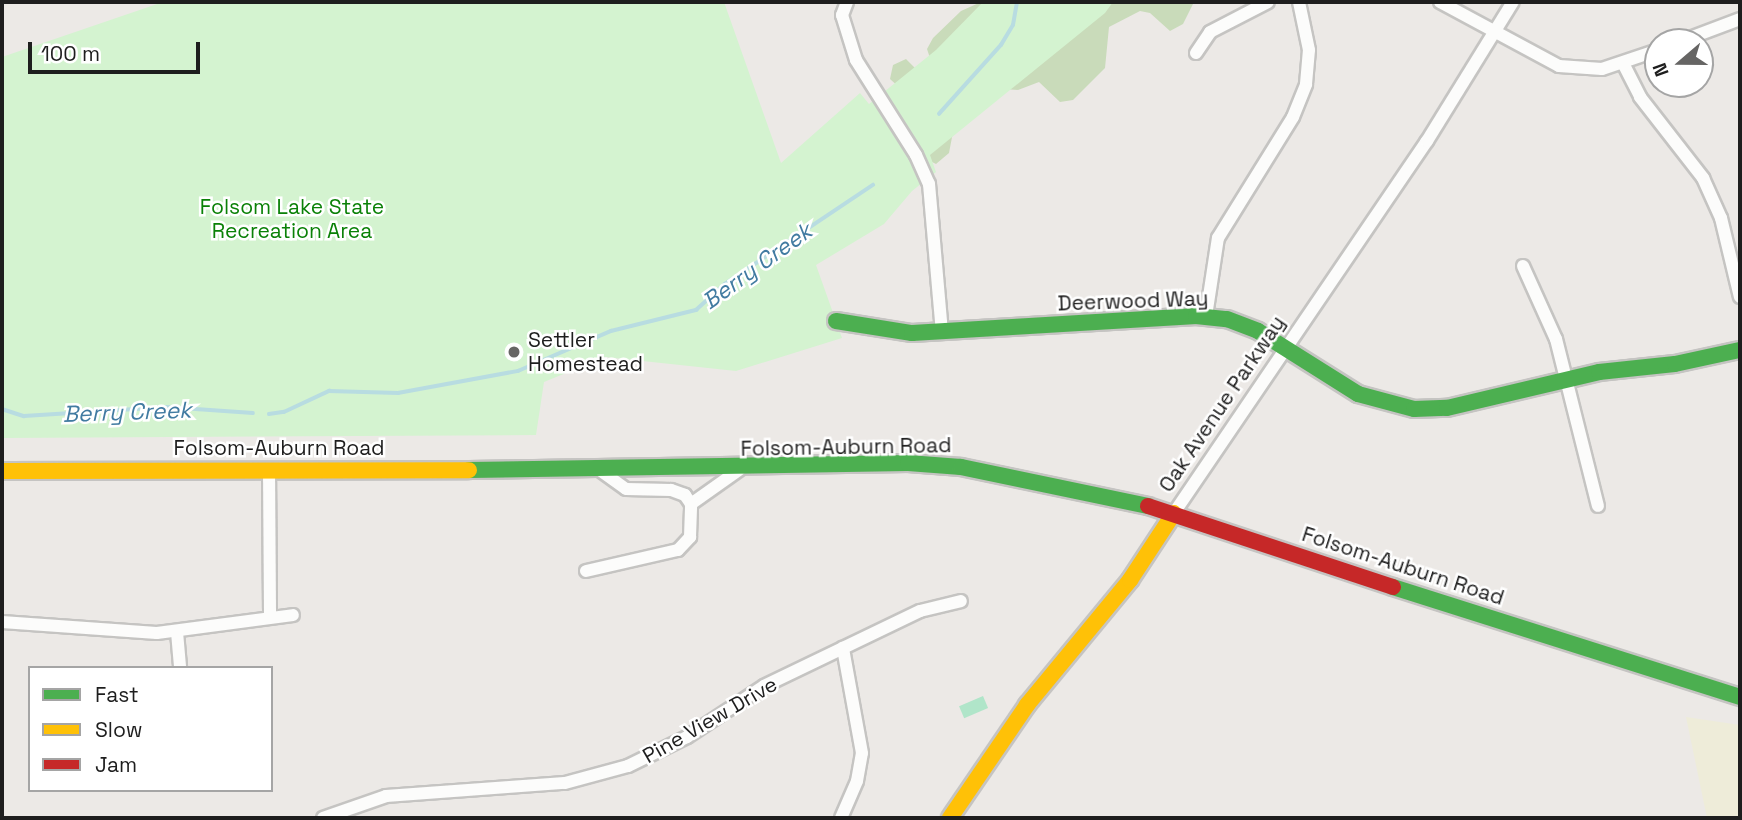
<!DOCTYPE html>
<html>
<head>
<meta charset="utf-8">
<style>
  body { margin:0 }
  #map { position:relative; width:1742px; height:820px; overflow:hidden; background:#ece9e6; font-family:"Space Grotesk",sans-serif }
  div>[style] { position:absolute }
  .farmland>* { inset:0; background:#eeecd9 }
  .forest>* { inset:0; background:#c9dbba }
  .park>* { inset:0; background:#d4f3d0 }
  .pitch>* { inset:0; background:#b0e5c9; transform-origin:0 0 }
  .stream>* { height:3.5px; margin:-1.75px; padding:0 1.75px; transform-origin:1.75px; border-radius:1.75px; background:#b8dce1 }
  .roads { filter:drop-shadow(2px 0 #c5c4c2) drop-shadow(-2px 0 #c5c4c2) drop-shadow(0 2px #c5c4c2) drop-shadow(0 -2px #c5c4c2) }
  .street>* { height:12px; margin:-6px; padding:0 6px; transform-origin:6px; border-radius:6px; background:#fcfcfb }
  .fast>* { height:16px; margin:-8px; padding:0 8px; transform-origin:8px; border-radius:8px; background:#4caf50 }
  .slow>* { height:16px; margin:-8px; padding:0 8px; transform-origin:8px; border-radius:8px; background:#ffc107 }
  .jam>* { height:16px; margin:-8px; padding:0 8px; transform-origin:8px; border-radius:8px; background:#c62828 }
  .dots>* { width:19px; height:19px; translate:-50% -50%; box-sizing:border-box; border:4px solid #fff; border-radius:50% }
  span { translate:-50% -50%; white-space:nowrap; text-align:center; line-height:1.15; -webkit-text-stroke:5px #fff; paint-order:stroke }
  .park-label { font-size:21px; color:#0a8107 }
  .street-label { font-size:21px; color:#1e1e1e }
  .poi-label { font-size:21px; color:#1e1e1e }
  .left { translate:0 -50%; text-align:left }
  .water-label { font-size:23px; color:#417ba1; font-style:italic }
  .frame { position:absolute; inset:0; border:4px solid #1e1e1e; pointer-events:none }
  .legend { position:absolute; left:28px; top:666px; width:245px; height:126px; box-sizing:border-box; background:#fff; border:2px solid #a5a5a5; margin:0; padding:9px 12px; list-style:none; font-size:21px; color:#1e1e1e }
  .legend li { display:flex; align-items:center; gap:14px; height:35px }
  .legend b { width:35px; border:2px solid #a5a5a5 }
  .north { position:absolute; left:1644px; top:28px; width:70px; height:70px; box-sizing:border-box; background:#fff; border:2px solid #a5a5a5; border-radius:50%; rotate:250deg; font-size:19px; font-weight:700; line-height:28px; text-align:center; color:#1e1e1e }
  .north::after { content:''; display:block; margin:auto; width:24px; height:32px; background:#666564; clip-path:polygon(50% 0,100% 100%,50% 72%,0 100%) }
  .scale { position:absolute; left:28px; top:42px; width:172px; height:32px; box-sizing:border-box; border:4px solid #1e1e1e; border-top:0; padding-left:9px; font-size:21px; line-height:24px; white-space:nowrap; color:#1e1e1e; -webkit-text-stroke:5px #fff; paint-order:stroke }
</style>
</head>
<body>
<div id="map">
  <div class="farmland">
    <div style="clip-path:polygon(1686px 717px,1740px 725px,1740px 818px,1707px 818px)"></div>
  </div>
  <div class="forest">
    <div style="clip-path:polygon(981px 2px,1194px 2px,1183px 24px,1170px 31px,1150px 13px,1140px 11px,1109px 27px,1105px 68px,1073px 100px,1060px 102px,1039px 82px,1018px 90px,1003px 89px,953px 132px,949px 153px,936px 164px,926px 159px,901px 89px,890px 79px,893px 65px,906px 59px,917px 70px,931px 61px,927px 49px,933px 38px,961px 11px)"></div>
  </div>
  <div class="park">
    <div style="clip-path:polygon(163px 2px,724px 2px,781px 163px,860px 93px,869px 104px,936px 50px,983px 2px,1113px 2px,1105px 13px,930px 155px,936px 172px,912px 191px,884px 224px,816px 265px,842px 338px,736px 371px,605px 357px,544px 382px,536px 435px,2px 438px,2px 57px)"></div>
  </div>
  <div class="pitch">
    <div style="left:983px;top:696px;width:13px;height:26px;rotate:67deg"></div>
  </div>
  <div class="stream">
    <div style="left:939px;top:114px;width:93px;rotate:-48.1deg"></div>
    <div style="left:1001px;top:45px;width:23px;rotate:-59deg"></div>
    <div style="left:1013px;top:25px;width:23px;rotate:-80deg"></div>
    <div style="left:2px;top:409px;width:23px;rotate:18deg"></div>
    <div style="left:24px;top:416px;width:143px;rotate:-3.6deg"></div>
    <div style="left:167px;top:407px;width:86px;rotate:4deg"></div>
    <div style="left:269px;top:414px;width:15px;rotate:-8deg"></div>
    <div style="left:284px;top:412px;width:50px;rotate:-25deg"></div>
    <div style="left:329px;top:391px;width:69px;rotate:1.7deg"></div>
    <div style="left:398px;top:393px;width:122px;rotate:-10.4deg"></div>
    <div style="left:518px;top:371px;width:101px;rotate:-23.3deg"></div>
    <div style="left:611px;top:331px;width:88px;rotate:-13.9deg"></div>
    <div style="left:696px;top:310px;width:39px;rotate:-42deg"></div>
    <div style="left:725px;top:284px;width:178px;rotate:-33.8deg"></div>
  </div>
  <div class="roads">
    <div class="street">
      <div style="left:847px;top:2px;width:14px;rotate:111deg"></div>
      <div style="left:842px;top:15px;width:47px;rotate:72.7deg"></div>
      <div style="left:856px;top:60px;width:112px;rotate:57.7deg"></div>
      <div style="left:916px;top:155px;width:32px;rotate:66deg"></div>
      <div style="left:929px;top:184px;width:149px;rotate:85deg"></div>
      <div style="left:1440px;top:2px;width:135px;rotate:28.3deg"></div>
      <div style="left:1559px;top:66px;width:43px;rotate:4deg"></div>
      <div style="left:1602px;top:69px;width:59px;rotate:-18.7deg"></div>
      <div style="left:1679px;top:42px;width:65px;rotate:-20.7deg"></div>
      <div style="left:1196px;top:53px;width:25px;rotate:-56deg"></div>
      <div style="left:1210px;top:32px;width:65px;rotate:-27.3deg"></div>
      <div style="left:1623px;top:63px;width:38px;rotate:63deg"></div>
      <div style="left:1640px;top:97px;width:103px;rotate:52.1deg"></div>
      <div style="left:1703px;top:178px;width:44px;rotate:65.8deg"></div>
      <div style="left:1721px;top:218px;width:81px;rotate:76.5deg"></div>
      <div style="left:1523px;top:266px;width:80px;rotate:65.7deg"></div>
      <div style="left:1556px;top:339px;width:172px;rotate:75.9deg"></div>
      <div style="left:1206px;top:316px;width:79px;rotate:-81.3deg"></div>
      <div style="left:1218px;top:238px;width:142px;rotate:-58.2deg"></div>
      <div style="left:1293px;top:117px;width:35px;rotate:-68deg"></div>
      <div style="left:1306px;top:84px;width:34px;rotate:-85deg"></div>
      <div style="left:1309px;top:50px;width:49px;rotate:-101.8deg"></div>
      <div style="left:269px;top:469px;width:147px;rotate:89.6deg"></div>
      <div style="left:691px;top:504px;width:59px;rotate:-35.3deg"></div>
      <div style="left:1174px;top:513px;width:450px;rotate:-55.8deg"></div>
      <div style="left:1427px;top:141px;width:163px;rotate:-58.3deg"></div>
      <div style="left:586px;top:571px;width:94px;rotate:-12.9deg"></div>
      <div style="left:678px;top:550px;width:18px;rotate:-47deg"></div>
      <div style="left:690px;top:537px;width:33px;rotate:-88deg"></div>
      <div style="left:691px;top:504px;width:11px;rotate:-124deg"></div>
      <div style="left:685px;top:495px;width:15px;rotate:-160deg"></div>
      <div style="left:671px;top:490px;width:45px;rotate:-178.7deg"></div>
      <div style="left:626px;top:489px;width:31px;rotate:-144deg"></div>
      <div style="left:2px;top:622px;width:155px;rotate:4.1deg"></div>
      <div style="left:157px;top:633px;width:137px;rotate:-7.5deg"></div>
      <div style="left:177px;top:632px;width:36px;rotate:85deg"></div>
      <div style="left:323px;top:818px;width:67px;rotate:-19.2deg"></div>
      <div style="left:386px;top:796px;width:179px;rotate:-4.2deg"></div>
      <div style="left:565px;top:783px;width:65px;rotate:-15.1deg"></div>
      <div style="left:628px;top:766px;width:66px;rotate:-26.2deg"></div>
      <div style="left:687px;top:737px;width:92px;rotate:-33.5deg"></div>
      <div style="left:764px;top:686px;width:173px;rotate:-25.7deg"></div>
      <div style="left:920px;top:611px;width:42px;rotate:-13.7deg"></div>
      <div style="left:841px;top:818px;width:40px;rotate:-66.6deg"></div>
      <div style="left:857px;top:781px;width:28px;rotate:-80deg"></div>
      <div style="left:862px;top:753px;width:107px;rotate:-100.3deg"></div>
    </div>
    <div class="fast">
      <div style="left:836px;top:321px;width:77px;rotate:9deg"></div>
      <div style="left:912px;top:333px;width:285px;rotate:-3.4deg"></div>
      <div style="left:1196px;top:316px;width:31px;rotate:6deg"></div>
      <div style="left:1227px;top:319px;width:33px;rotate:21deg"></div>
      <div style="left:1258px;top:331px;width:118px;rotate:32.2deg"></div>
      <div style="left:1358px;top:394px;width:58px;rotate:15deg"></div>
      <div style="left:1414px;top:409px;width:33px;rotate:-2deg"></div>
      <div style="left:1447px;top:408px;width:156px;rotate:-13.3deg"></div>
      <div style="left:1599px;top:372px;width:76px;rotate:-6deg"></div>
      <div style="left:1675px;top:364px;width:66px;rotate:-12.2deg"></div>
      <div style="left:469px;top:470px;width:439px;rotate:-0.9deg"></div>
      <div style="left:908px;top:463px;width:53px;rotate:4.3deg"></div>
      <div style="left:961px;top:467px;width:191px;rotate:11.8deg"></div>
      <div style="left:1393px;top:587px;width:364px;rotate:17.6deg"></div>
    </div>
    <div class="slow">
      <div style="left:2px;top:471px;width:467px;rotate:-0.1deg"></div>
      <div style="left:950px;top:818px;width:137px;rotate:-55.7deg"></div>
      <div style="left:1027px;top:705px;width:162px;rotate:-50.5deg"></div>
      <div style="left:1130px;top:580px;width:80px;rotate:-56.7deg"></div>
    </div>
    <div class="jam">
      <div style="left:1148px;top:506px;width:258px;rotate:18.3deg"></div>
    </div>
  </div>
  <div class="dots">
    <div style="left:514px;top:352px;background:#666564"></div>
  </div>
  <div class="park-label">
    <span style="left:292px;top:219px">Folsom Lake State<br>Recreation Area</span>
  </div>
  <div class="street-label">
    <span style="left:1133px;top:301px;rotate:-2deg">Deerwood Way</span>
    <span style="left:1222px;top:404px;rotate:-56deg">Oak Avenue Parkway</span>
    <span style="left:846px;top:447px;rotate:-1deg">Folsom-Auburn Road</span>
    <span style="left:279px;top:448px">Folsom-Auburn Road</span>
    <span style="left:1403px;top:566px;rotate:18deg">Folsom-Auburn Road</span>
    <span style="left:710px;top:720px;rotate:-30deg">Pine View Drive</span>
  </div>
  <div class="poi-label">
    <span class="left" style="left:528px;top:352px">Settler<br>Homestead</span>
  </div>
  <div class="water-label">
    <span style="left:757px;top:266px;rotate:-36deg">Berry Creek</span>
    <span style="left:127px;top:412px;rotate:-2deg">Berry Creek</span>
  </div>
  <div class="frame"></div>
  <ul class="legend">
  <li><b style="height:9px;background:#4caf50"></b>Fast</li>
  <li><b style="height:9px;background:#ffc107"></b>Slow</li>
  <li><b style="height:9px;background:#c62828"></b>Jam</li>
  </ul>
  <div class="north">N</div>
  <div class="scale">100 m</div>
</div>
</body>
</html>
